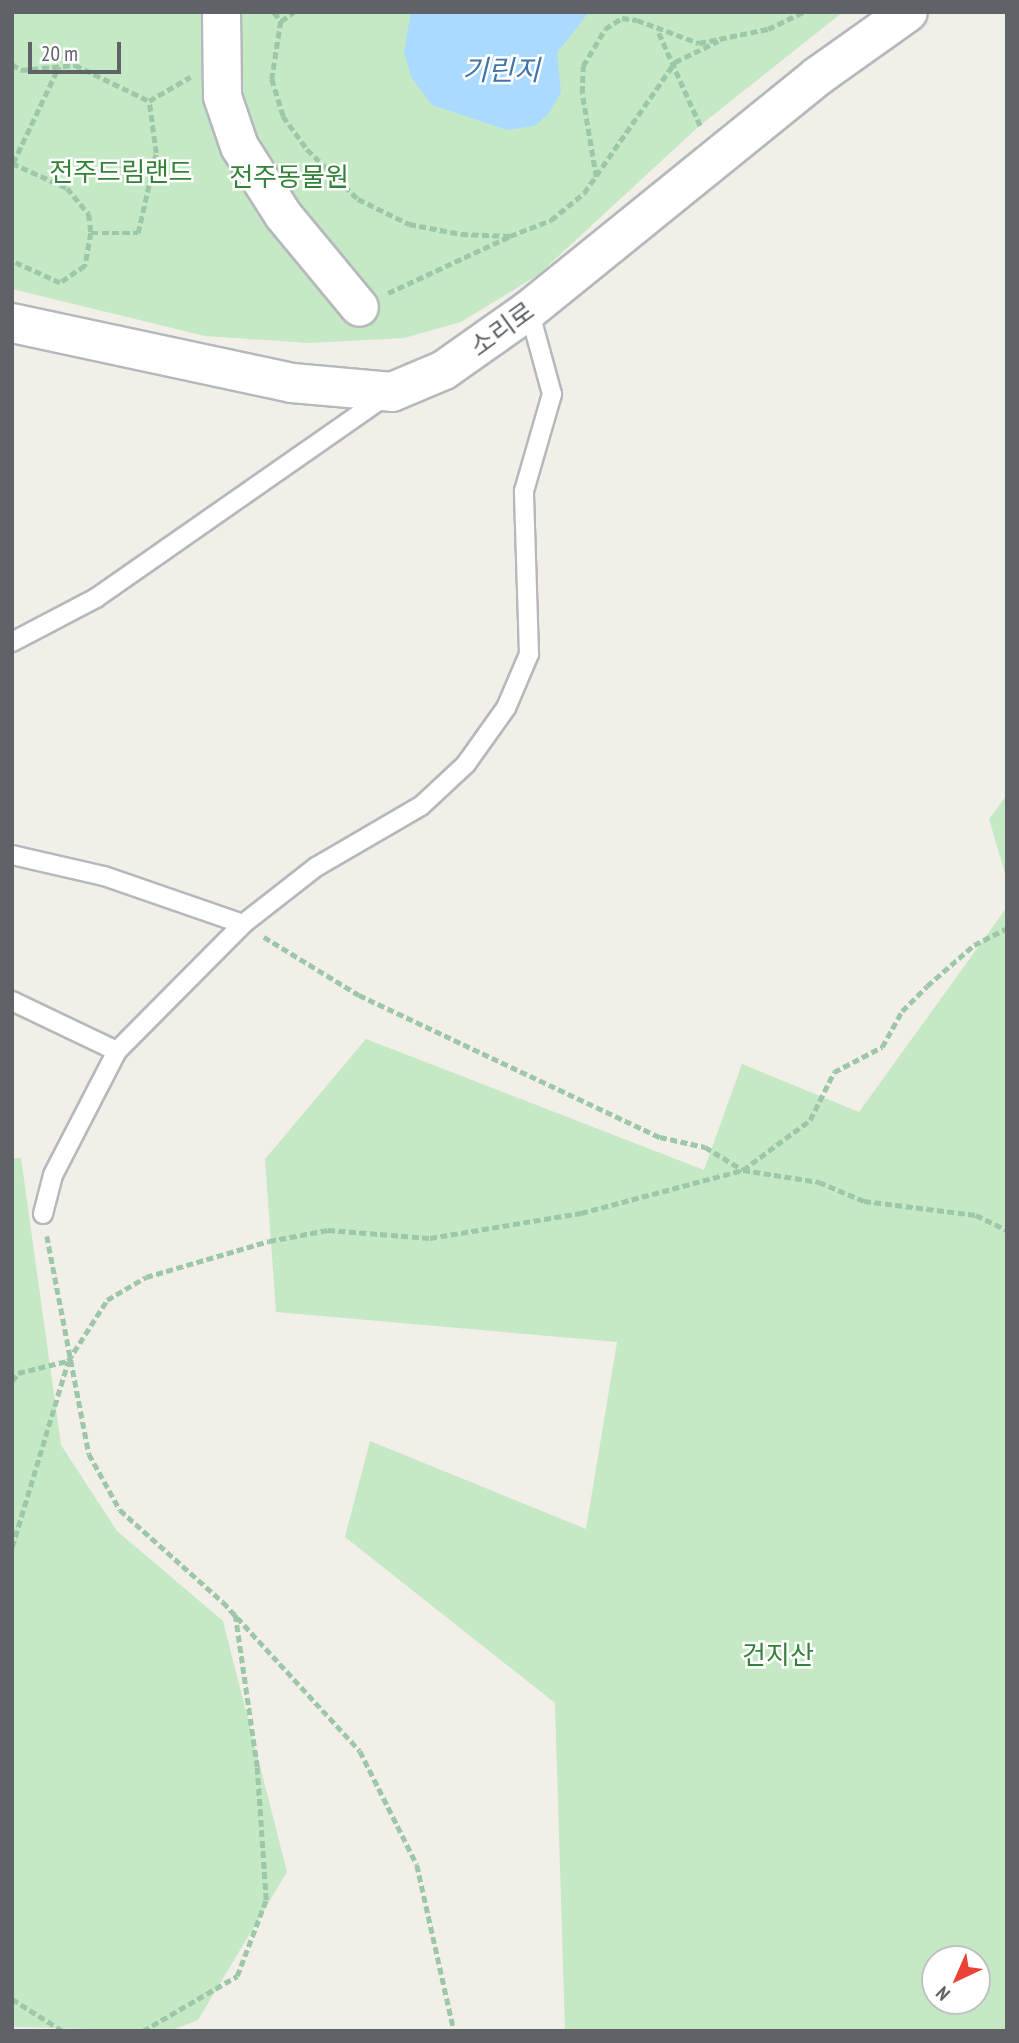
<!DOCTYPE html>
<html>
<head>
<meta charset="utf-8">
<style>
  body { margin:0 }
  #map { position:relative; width:1019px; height:2043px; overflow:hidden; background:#f1efe8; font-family:"PT Sans Narrow","Noto Sans KR",sans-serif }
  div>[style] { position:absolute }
  .green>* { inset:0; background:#c5e8c5 }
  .water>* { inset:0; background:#aadaff }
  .path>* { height:4.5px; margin-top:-2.25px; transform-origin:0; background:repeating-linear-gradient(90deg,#9cc7a9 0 7px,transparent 0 10.5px) }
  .roads { filter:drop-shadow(2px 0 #b5b8bc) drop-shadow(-2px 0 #b5b8bc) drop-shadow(0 2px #b5b8bc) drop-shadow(0 -2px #b5b8bc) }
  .lane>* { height:18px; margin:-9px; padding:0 9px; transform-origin:9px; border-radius:9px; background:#fff }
  .street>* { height:37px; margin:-18.5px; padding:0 18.5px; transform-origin:18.5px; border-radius:18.5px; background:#fff }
  .secondary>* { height:38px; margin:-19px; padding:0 19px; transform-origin:19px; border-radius:19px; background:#fff }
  span { translate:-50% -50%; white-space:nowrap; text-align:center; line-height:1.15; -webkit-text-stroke:5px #fff; paint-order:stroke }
  .park-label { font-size:26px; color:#348238 }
  .street-label { font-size:26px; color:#5f6368 }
  .water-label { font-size:28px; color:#4174aa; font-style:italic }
  .frame { position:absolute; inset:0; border:14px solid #5f6368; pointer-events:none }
  .north { position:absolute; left:921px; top:1945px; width:70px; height:70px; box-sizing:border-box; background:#fff; border:2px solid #bfc1c3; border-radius:50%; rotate:224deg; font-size:19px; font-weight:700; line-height:28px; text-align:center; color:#5f6368 }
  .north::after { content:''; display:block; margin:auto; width:24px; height:32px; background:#ea4335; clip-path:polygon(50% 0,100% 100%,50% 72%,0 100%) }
  .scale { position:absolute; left:28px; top:42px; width:93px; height:32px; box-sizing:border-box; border:4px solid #5f6368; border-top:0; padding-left:9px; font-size:21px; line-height:24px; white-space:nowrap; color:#5f6368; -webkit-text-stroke:5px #fff; paint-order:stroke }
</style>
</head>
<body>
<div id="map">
  <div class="green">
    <div style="clip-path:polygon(12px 12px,843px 12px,697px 128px,538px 275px,461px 322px,404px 338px,309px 343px,205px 336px,12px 289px)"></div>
    <div style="clip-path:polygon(1007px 795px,1007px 880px,989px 819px)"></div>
    <div style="clip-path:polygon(evenodd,1007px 907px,1007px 2031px,565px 2031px,555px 1703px,345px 1537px,370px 1441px,586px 1529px,617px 1342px,276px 1312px,265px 1159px,366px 1039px,704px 1170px,742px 1064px,859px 1112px,1007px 907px,977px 1959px,977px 2001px,935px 2001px,935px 1959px,977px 1959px)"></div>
    <div style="clip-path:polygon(12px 1158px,21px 1158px,61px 1445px,117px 1531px,223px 1621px,287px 1872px,198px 2020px,170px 2031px,12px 2027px)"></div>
  </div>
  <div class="water">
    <div style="clip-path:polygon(411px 12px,589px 12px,557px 53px,561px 92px,549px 113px,535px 126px,507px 130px,432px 105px,411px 77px,404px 52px)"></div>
  </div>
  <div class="path">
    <div style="left:274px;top:12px;width:11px;rotate:52deg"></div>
    <div style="left:281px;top:21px;width:59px;rotate:98.8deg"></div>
    <div style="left:272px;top:79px;width:39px;rotate:73deg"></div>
    <div style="left:283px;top:116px;width:41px;rotate:54deg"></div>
    <div style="left:307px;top:149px;width:71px;rotate:44.4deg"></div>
    <div style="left:358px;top:199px;width:57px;rotate:26.1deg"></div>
    <div style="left:409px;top:224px;width:53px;rotate:10.9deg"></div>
    <div style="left:461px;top:234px;width:49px;rotate:2.3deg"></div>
    <div style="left:510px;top:236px;width:44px;rotate:-21.3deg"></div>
    <div style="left:551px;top:220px;width:43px;rotate:-39.3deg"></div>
    <div style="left:584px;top:193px;width:160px;rotate:-55.2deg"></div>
    <div style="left:675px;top:62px;width:48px;rotate:-26deg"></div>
    <div style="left:281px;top:21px;width:16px;rotate:-35deg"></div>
    <div style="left:659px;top:33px;width:103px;rotate:65.9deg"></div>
    <div style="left:12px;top:64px;width:11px;rotate:34deg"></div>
    <div style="left:21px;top:70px;width:54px;rotate:-5.3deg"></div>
    <div style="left:75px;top:65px;width:82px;rotate:25.9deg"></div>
    <div style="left:12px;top:163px;width:60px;rotate:24.4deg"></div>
    <div style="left:67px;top:188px;width:34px;rotate:50deg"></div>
    <div style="left:89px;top:214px;width:19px;rotate:84deg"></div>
    <div style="left:91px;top:233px;width:34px;rotate:100deg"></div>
    <div style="left:85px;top:266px;width:30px;rotate:146deg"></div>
    <div style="left:60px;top:283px;width:53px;rotate:-155.4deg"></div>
    <div style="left:13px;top:163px;width:107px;rotate:-64.6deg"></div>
    <div style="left:596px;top:177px;width:85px;rotate:-99.5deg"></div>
    <div style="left:582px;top:93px;width:27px;rotate:-88deg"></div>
    <div style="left:583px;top:66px;width:43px;rotate:-59.3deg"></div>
    <div style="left:605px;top:29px;width:20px;rotate:-33deg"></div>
    <div style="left:622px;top:18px;width:15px;rotate:8deg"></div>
    <div style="left:637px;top:20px;width:66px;rotate:20.4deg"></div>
    <div style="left:699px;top:43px;width:70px;rotate:-11.5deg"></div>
    <div style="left:768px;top:29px;width:39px;rotate:-26deg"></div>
    <div style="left:91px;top:233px;width:47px"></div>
    <div style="left:138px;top:233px;width:82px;rotate:-77.3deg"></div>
    <div style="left:156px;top:153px;width:52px;rotate:-97.7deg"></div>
    <div style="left:149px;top:101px;width:48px;rotate:-30.3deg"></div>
    <div style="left:388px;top:293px;width:135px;rotate:-25deg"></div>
    <div style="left:264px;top:937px;width:111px;rotate:31.4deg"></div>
    <div style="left:359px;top:995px;width:333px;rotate:25.3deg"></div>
    <div style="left:660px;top:1137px;width:46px;rotate:12.5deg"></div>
    <div style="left:705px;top:1147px;width:44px;rotate:31.2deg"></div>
    <div style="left:743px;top:1170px;width:77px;rotate:9deg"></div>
    <div style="left:819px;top:1182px;width:49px;rotate:22.9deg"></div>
    <div style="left:864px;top:1201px;width:113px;rotate:7.1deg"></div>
    <div style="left:976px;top:1215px;width:34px;rotate:26deg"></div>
    <div style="left:47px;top:1236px;width:222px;rotate:79.1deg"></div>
    <div style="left:89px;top:1454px;width:64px;rotate:61deg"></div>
    <div style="left:120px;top:1510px;width:138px;rotate:41.8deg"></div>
    <div style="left:223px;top:1602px;width:202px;rotate:47.4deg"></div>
    <div style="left:360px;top:1751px;width:127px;rotate:63.4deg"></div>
    <div style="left:417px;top:1865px;width:170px;rotate:77.4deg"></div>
    <div style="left:12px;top:1381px;width:10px;rotate:-53deg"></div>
    <div style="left:18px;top:1373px;width:50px;rotate:-13.8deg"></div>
    <div style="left:12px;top:1547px;width:194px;rotate:-73.2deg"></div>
    <div style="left:68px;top:1361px;width:72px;rotate:-57.4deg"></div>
    <div style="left:107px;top:1300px;width:45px;rotate:-30.5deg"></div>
    <div style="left:146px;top:1277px;width:128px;rotate:-16.3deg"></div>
    <div style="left:269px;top:1241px;width:60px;rotate:-10.6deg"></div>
    <div style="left:328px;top:1230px;width:102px;rotate:4.5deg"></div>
    <div style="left:430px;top:1238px;width:153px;rotate:-9.4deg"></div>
    <div style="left:581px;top:1213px;width:168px;rotate:-14.9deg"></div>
    <div style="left:743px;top:1170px;width:84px;rotate:-36.7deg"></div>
    <div style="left:810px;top:1120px;width:54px;rotate:-63.4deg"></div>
    <div style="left:834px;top:1072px;width:54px;rotate:-27.5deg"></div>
    <div style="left:882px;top:1047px;width:41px;rotate:-60.9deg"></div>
    <div style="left:902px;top:1011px;width:35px;rotate:-45deg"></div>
    <div style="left:927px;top:986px;width:62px;rotate:-41.1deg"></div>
    <div style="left:974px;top:945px;width:37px;rotate:-27deg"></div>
    <div style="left:12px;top:1999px;width:60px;rotate:32.1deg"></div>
    <div style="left:143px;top:2031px;width:109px;rotate:-30.3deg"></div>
    <div style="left:237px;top:1976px;width:81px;rotate:-69.1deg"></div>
    <div style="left:266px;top:1900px;width:133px;rotate:-93.9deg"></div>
    <div style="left:257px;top:1767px;width:154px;rotate:-98.2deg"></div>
  </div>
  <div class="roads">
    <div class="lane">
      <div style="left:12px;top:642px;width:95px;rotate:-27.6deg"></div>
      <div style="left:96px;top:598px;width:353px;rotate:-34.9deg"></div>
      <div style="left:12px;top:855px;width:94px;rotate:12.9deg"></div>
      <div style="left:104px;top:876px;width:147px;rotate:19.1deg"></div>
      <div style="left:12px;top:1001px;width:116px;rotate:25.5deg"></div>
      <div style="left:43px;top:1214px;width:40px;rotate:-75.6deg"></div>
      <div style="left:53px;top:1175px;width:140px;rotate:-62.7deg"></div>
      <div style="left:117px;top:1051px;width:179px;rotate:-45.2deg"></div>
      <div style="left:243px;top:924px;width:93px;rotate:-38deg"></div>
      <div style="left:316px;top:867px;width:121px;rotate:-30.2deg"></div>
      <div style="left:421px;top:806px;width:62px;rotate:-43deg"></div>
      <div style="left:466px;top:764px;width:69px;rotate:-54.5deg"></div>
      <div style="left:506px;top:708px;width:59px;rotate:-66.9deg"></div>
      <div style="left:529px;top:654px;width:163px;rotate:-91.8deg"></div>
      <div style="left:524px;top:491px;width:101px;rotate:-73.9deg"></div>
      <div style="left:552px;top:394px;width:87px;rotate:-105.3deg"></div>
    </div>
    <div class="street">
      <div style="left:221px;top:12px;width:84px;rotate:89.3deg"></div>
      <div style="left:222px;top:96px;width:53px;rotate:71.2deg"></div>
      <div style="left:239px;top:146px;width:82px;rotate:57.5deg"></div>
      <div style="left:283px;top:215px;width:119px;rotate:50.4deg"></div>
    </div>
    <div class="secondary">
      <div style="left:12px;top:323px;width:286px;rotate:12.1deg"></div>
      <div style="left:292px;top:383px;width:100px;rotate:5.1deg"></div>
      <div style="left:392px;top:392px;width:56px;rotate:-22.9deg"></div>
      <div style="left:444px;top:370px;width:104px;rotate:-35.2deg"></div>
      <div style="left:529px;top:310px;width:372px;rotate:-39deg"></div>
      <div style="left:818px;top:76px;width:110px;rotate:-35.4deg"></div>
    </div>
  </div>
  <div class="park-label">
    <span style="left:121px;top:172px">전주드림랜드</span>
    <span style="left:289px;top:177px">전주동물원</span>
    <span style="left:778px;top:1655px">건지산</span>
  </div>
  <div class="street-label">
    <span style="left:502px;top:329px;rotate:-36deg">소리로</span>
  </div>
  <div class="water-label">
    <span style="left:501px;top:70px">기린지</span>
  </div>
  <div class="frame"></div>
  <div class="north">N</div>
  <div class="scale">20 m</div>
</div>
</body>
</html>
